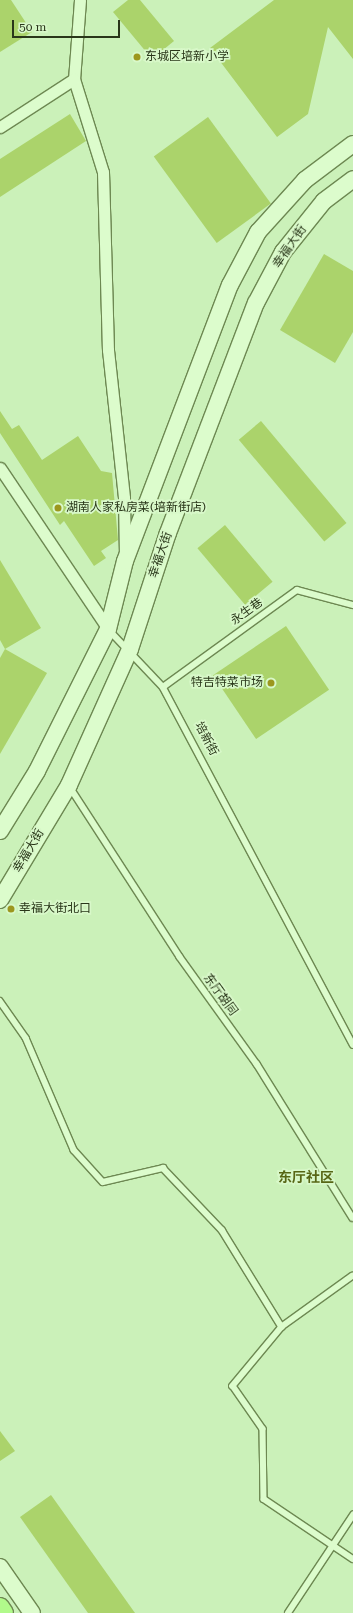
<!DOCTYPE html>
<html>
<head>
<meta charset="utf-8">
<style>
  body { margin:0 }
  #map { position:relative; width:353px; height:1613px; overflow:hidden; background:#cbf1b9; font-family:"Roboto Serif","Noto Sans SC",serif }
  div>[style] { position:absolute }
  .building>* { inset:0; background:#abd36b; transform-origin:0 0 }
  .roads { filter:drop-shadow(1px 0 #6d8852) drop-shadow(-1px 0 #6d8852) drop-shadow(0 1px #6d8852) drop-shadow(0 -1px #6d8852) }
  .lane>* { height:5.5px; margin:-2.75px; padding:0 2.75px; transform-origin:2.75px; border-radius:2.75px; background:#dcfccc }
  .street>* { height:11px; margin:-5.5px; padding:0 5.5px; transform-origin:5.5px; border-radius:5.5px; background:#dcfccc }
  .secondary>* { height:16px; margin:-8px; padding:0 8px; transform-origin:8px; border-radius:8px; background:#dcfccc }
  .primary>* { height:18px; margin:-9px; padding:0 9px; transform-origin:9px; border-radius:9px; background:#b1fa8b }
  .dots>* { width:11px; height:11px; translate:-50% -50%; box-sizing:border-box; border:2px solid #d8f8c9; border-radius:50% }
  span { translate:-50% -50%; white-space:nowrap; text-align:center; line-height:1.15; -webkit-text-stroke:3.5px #d8f8c9; paint-order:stroke }
  .poi-label { font-size:12px; color:#293619 }
  .left { translate:0 -50%; text-align:left }
  .right { translate:-100% -50%; text-align:right }
  .street-label { font-size:12px; color:#293619 }
  .quarter-label { font-size:14px; color:#576615; font-weight:700 }
  .scale { position:absolute; left:12px; top:20px; width:108px; height:18px; box-sizing:border-box; border:2px solid #293619; border-top:0; padding-left:5px; font-size:12px; line-height:14px; white-space:nowrap; color:#293619; -webkit-text-stroke:3px #d8f8c9; paint-order:stroke }
</style>
</head>
<body>
<div id="map">
  <div class="building">
    <div style="clip-path:polygon(0 0,11px 0,32px 32px,0 52px)"></div>
    <div style="clip-path:polygon(128px 0,140px 0,174px 41px,152px 59px,113px 12px)"></div>
    <div style="clip-path:polygon(274px 0,353px 0,353px 59px,328px 27px,308px 114px,277px 137px,210px 48px)"></div>
    <div style="clip-path:polygon(70px 114px,86px 141px,0 197px,0 159px)"></div>
    <div style="left:208px;top:117px;width:107px;height:67px;rotate:54deg"></div>
    <div style="clip-path:polygon(324px 254px,353px 271px,353px 332px,335px 363px,280px 330px)"></div>
    <div style="clip-path:polygon(0 411px,12px 429px,19px 425px,42px 460px,78px 436px,101px 471px,112px 473px,118px 540px,101px 551px,106px 558px,94px 566px,64px 521px,60px 525px,0 433px)"></div>
    <div style="left:261px;top:421px;width:133px;height:29px;rotate:50deg"></div>
    <div style="left:225px;top:525px;width:74px;height:36px;rotate:50deg"></div>
    <div style="clip-path:polygon(0 560px,41px 628px,5px 649px,0 640px)"></div>
    <div style="left:286px;top:626px;width:77px;height:88px;rotate:56deg"></div>
    <div style="clip-path:polygon(5px 649px,47px 673px,0 754px,0 658px)"></div>
    <div style="clip-path:polygon(0 1431px,15px 1451px,0 1461px)"></div>
    <div style="clip-path:polygon(51px 1495px,135px 1613px,88px 1613px,20px 1517px)"></div>
  </div>
  <div class="roads">
    <div class="lane">
      <div style="left:109px;top:630px;width:79px;rotate:46.5deg"></div>
      <div style="left:163px;top:687px;width:405px;rotate:62deg"></div>
      <div style="left:163px;top:687px;width:165px;rotate:-35.9deg"></div>
      <div style="left:297px;top:590px;width:58px;rotate:15deg"></div>
      <div style="left:70px;top:787px;width:202px;rotate:57.1deg"></div>
      <div style="left:180px;top:957px;width:132px;rotate:54.3deg"></div>
      <div style="left:257px;top:1064px;width:181px;rotate:58.1deg"></div>
      <div style="left:0;top:1001px;width:45px;rotate:54.9deg"></div>
      <div style="left:26px;top:1038px;width:122px;rotate:66.8deg"></div>
      <div style="left:74px;top:1150px;width:43px;rotate:47.8deg"></div>
      <div style="left:103px;top:1182px;width:62px;rotate:-13.1deg"></div>
      <div style="left:163px;top:1168px;width:86px;rotate:46.4deg"></div>
      <div style="left:222px;top:1230px;width:114px;rotate:58.3deg"></div>
      <div style="left:353px;top:1276px;width:87px;rotate:144.3deg"></div>
      <div style="left:282px;top:1327px;width:77px;rotate:129.7deg"></div>
      <div style="left:233px;top:1386px;width:52px;rotate:55.1deg"></div>
      <div style="left:263px;top:1429px;width:70px;rotate:89.2deg"></div>
      <div style="left:264px;top:1499px;width:107px;rotate:34deg"></div>
      <div style="left:288px;top:1613px;width:118px;rotate:-56.4deg"></div>
    </div>
    <div class="street">
      <div style="left:80px;top:0;width:79px;rotate:94.3deg"></div>
      <div style="left:74px;top:79px;width:97px;rotate:72.7deg"></div>
      <div style="left:103px;top:172px;width:178px;rotate:88.4deg"></div>
      <div style="left:108px;top:350px;width:149px;rotate:83.8deg"></div>
      <div style="left:124px;top:498px;width:56px;rotate:89deg"></div>
      <div style="left:0;top:127px;width:88px;rotate:-33deg"></div>
      <div style="left:0;top:468px;width:194px;rotate:56.1deg"></div>
    </div>
    <div class="secondary">
      <div style="left:0;top:831px;width:70px;rotate:-58.3deg"></div>
      <div style="left:37px;top:771px;width:159px;rotate:-63.4deg"></div>
      <div style="left:108px;top:629px;width:70px;rotate:-76deg"></div>
      <div style="left:125px;top:561px;width:295px;rotate:-69.2deg"></div>
      <div style="left:230px;top:285px;width:60px;rotate:-62.2deg"></div>
      <div style="left:258px;top:232px;width:70px;rotate:-47.9deg"></div>
      <div style="left:305px;top:180px;width:60px;rotate:-36.9deg"></div>
      <div style="left:0;top:900px;width:134px;rotate:-59deg"></div>
      <div style="left:69px;top:785px;width:149px;rotate:-65.8deg"></div>
      <div style="left:130px;top:649px;width:122px;rotate:-71.9deg"></div>
      <div style="left:168px;top:533px;width:246px;rotate:-69.1deg"></div>
      <div style="left:256px;top:303px;width:58px;rotate:-62.1deg"></div>
      <div style="left:283px;top:252px;width:65px;rotate:-51.2deg"></div>
      <div style="left:324px;top:201px;width:36px;rotate:-37deg"></div>
      <div style="left:0;top:1567px;width:56px;rotate:55.2deg"></div>
    </div>
    <div class="primary">
      <div style="left:0;top:1607px;width:7px;rotate:56deg"></div>
    </div>
  </div>
  <div class="dots">
    <div style="left:137px;top:57px;background:#9c971e"></div>
    <div style="left:58px;top:508px;background:#9c971e"></div>
    <div style="left:271px;top:683px;background:#9c971e"></div>
    <div style="left:11px;top:909px;background:#9c971e"></div>
  </div>
  <div class="poi-label">
    <span class="left" style="left:145px;top:57px">东城区培新小学</span>
    <span class="left" style="left:66px;top:508px">湖南人家私房菜(培新街店)</span>
    <span class="right" style="left:263px;top:683px">特吉特菜市场</span>
    <span class="left" style="left:19px;top:909px">幸福大街北口</span>
  </div>
  <div class="street-label">
    <span style="left:290px;top:247px;rotate:-55deg">幸福大街</span>
    <span style="left:161px;top:555px;rotate:-71deg">幸福大街</span>
    <span style="left:247px;top:612px;rotate:-36deg">永生巷</span>
    <span style="left:206px;top:739px;rotate:62deg">培新街</span>
    <span style="left:29px;top:851px;rotate:-59deg">幸福大街</span>
    <span style="left:220px;top:995px;rotate:54deg">东厅胡同</span>
  </div>
  <div class="quarter-label">
    <span style="left:306px;top:1177px">东厅社区</span>
  </div>
  <div class="scale">50 m</div>
</div>
</body>
</html>
